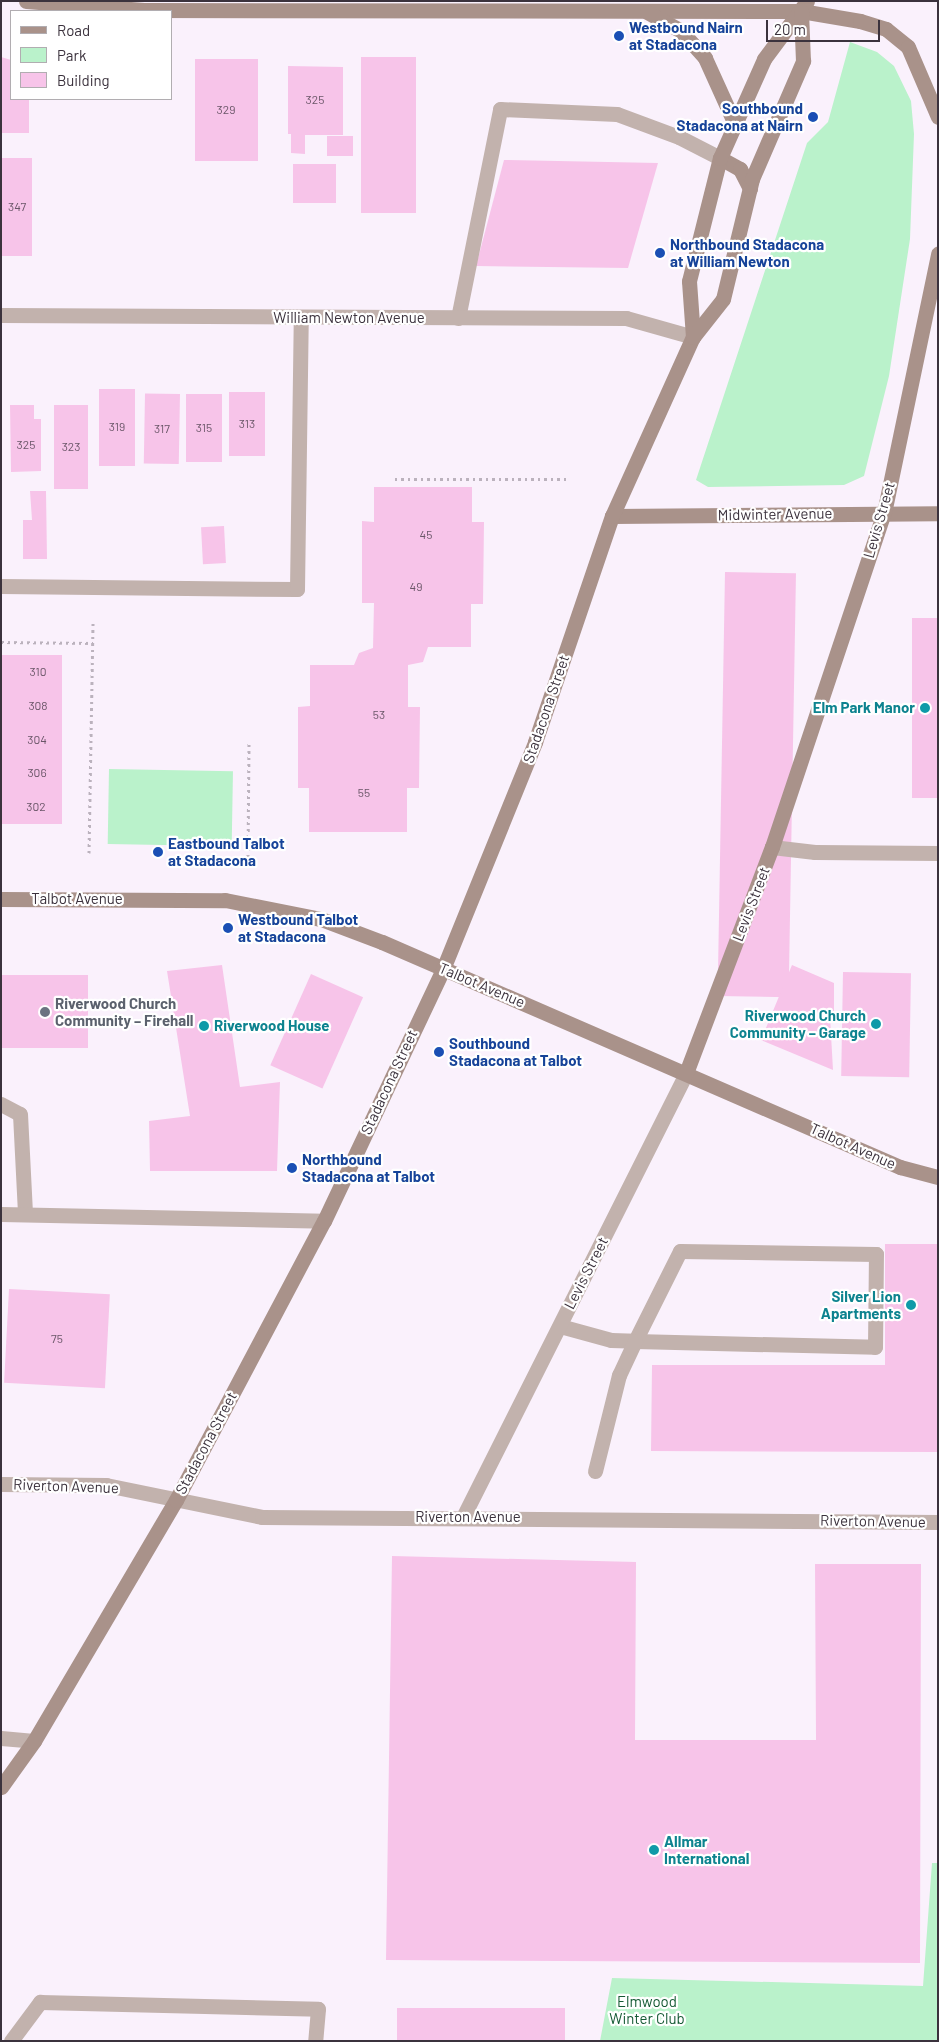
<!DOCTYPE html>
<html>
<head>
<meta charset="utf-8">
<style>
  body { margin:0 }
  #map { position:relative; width:939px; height:2042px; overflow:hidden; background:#faf1fc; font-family:Barlow,sans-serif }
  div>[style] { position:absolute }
  .green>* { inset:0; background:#baf2cb; transform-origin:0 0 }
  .building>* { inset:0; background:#f7c4e9; transform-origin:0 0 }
  .path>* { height:3px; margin-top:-1.5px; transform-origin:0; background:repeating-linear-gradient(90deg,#bbb2bd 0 2.5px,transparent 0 6.5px) }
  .lane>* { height:15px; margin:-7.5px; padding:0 7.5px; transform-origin:7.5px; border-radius:7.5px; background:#c2b2ad }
  .street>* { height:15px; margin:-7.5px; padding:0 7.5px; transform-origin:7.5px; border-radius:7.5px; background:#c2b2ad }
  .secondary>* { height:15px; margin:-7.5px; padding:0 7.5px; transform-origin:7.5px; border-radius:7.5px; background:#a9928a }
  .dots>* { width:14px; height:14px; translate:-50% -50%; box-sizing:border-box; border:2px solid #fff; border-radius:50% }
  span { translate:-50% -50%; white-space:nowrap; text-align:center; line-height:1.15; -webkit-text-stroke:4.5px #fff; paint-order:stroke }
  .number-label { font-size:12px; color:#6a5668 }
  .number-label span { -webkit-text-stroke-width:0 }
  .transit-label { font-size:15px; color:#164399; font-weight:700 }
  .left { translate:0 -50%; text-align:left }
  .right { translate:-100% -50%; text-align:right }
  .street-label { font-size:15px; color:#3b323d }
  .culture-label { font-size:15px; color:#0d838f; font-weight:700 }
  .worship-label { font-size:15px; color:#5b616d; font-weight:700 }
  .park-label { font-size:15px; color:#155a34 }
  .frame { position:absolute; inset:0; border:2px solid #3b323d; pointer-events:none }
  .legend { position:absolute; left:10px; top:10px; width:162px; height:90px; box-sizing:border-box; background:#fff; border:1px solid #b1adb1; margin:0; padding:6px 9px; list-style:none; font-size:15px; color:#3b323d }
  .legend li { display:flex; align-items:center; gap:10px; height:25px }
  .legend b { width:25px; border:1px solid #b1adb1 }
  .scale { position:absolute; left:766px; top:20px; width:114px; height:22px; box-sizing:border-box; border:2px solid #3b323d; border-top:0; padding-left:6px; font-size:15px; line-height:18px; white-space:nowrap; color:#3b323d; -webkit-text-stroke:4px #fff; paint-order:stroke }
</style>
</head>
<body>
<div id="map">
  <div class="green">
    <div style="clip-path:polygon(850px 42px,877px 52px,894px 66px,911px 101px,914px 134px,910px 239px,889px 376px,864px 476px,844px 485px,708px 487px,696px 480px,807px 143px,828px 122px)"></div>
    <div style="left:109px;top:769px;width:124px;height:75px;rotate:1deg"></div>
    <div style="clip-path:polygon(932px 1863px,938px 1863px,938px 2041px,600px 2041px,612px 1978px,923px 1986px)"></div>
  </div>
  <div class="building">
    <div style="clip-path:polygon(1px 57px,11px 60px,11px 99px,29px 99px,29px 133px,1px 133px)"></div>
    <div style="left:361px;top:57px;width:55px;height:156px"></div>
    <div style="left:195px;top:59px;width:63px;height:102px"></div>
    <div style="clip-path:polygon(288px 66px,343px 67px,343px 135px,305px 135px,305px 154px,291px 153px,291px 134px,288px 134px)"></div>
    <div style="left:353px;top:136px;width:20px;height:26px;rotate:90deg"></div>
    <div style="left:1px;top:158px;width:31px;height:98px"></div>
    <div style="clip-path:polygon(504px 160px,658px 163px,628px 268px,476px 266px)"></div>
    <div style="left:293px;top:164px;width:43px;height:39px"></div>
    <div style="left:99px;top:389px;width:36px;height:77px"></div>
    <div style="left:229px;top:392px;width:36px;height:64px"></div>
    <div style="left:180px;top:394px;width:70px;height:35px;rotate:91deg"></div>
    <div style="left:186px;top:394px;width:36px;height:68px"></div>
    <div style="clip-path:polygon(10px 405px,34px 405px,34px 419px,41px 419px,41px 471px,11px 472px)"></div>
    <div style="left:54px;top:405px;width:34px;height:84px"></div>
    <div style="clip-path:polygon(374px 487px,472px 487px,472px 522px,484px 522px,483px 604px,471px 604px,471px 647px,428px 647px,423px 662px,408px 665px,408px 707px,420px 707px,419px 788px,407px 788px,407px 832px,309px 832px,309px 788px,298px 788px,298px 707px,310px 706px,310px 665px,354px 665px,359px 653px,373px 648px,374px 603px,362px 603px,362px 521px,374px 522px)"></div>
    <div style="clip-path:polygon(30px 491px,46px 491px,47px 559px,23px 559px,23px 520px,32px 520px)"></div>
    <div style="left:224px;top:526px;width:37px;height:23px;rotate:87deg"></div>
    <div style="left:725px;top:572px;width:71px;height:424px;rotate:1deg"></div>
    <div style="left:912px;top:618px;width:26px;height:180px"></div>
    <div style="left:1px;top:655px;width:61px;height:169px"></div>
    <div style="clip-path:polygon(222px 965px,240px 1087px,280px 1082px,277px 1171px,150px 1171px,149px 1121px,190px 1116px,167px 971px)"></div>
    <div style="clip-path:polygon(792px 965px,834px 983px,834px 1017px,830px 1017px,833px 1070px,761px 1040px)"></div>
    <div style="left:843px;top:972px;width:68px;height:104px;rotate:1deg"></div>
    <div style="left:311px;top:974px;width:57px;height:100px;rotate:24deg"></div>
    <div style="left:1px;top:975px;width:87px;height:73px"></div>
    <div style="clip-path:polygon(885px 1244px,938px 1244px,938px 1452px,651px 1451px,652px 1365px,885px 1365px)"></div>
    <div style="left:9px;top:1289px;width:101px;height:94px;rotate:3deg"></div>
    <div style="clip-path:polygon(392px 1556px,636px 1562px,635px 1740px,816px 1740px,815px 1564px,921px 1564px,920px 1963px,386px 1960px)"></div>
    <div style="left:565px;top:2008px;width:33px;height:168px;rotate:90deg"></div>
  </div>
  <div class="path">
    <div style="left:395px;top:479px;width:173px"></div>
    <div style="left:1px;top:642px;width:92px;rotate:0.6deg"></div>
    <div style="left:89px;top:853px;width:233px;rotate:-89deg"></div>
    <div style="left:248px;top:857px;width:115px;rotate:-89.5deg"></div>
  </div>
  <div class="lane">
    <div style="left:458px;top:318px;width:213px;rotate:-78.6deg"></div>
    <div style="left:500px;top:109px;width:117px;rotate:2.4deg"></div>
    <div style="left:617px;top:114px;width:66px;rotate:20.4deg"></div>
    <div style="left:679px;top:137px;width:46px;rotate:27.1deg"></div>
    <div style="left:1px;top:586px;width:296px;rotate:0.6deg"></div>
    <div style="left:297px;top:589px;width:271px;rotate:-89.2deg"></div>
    <div style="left:772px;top:847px;width:43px;rotate:6.6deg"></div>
    <div style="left:815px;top:852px;width:123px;rotate:0.5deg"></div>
    <div style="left:1px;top:1104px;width:21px;rotate:28deg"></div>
    <div style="left:20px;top:1114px;width:100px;rotate:87.1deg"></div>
    <div style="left:1px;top:1214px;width:323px;rotate:1.2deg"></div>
    <div style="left:560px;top:1326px;width:53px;rotate:15.4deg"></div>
    <div style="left:611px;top:1340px;width:24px;rotate:2deg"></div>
    <div style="left:635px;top:1341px;width:240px;rotate:1.4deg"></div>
    <div style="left:875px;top:1347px;width:93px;rotate:-89.4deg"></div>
    <div style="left:876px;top:1254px;width:196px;rotate:-179.1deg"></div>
    <div style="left:680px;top:1251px;width:101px;rotate:116.6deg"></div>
    <div style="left:635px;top:1341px;width:38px;rotate:115deg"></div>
    <div style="left:619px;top:1375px;width:99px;rotate:104deg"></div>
    <div style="left:1px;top:1738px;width:33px;rotate:5deg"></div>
    <div style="left:11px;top:2041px;width:49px;rotate:-53.4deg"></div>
    <div style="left:40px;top:2002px;width:278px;rotate:1.4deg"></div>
    <div style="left:318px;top:2009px;width:32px;rotate:95deg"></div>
  </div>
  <div class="street">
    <div style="left:1px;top:315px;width:625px;rotate:0.28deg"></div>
    <div style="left:626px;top:318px;width:70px;rotate:15.8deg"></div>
    <div style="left:1px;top:1484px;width:105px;rotate:0.5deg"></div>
    <div style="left:106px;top:1485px;width:159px;rotate:11.6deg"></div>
    <div style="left:262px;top:1517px;width:676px;rotate:0.42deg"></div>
    <div style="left:463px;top:1517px;width:497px;rotate:-63.3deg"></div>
  </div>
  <div class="secondary">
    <div style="left:26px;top:1px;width:118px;rotate:4.4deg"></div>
    <div style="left:144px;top:10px;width:657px;rotate:0.09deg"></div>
    <div style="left:801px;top:11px;width:60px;rotate:9.6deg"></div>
    <div style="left:860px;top:21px;width:27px;rotate:17deg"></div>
    <div style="left:886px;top:29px;width:28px;rotate:39deg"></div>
    <div style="left:908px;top:47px;width:76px;rotate:66.8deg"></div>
    <div style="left:647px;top:12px;width:39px;rotate:29deg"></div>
    <div style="left:681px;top:31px;width:36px;rotate:48deg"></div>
    <div style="left:705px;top:58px;width:72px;rotate:65.6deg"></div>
    <div style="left:720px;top:158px;width:23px;rotate:29deg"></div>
    <div style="left:740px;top:169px;width:22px;rotate:63deg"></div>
    <div style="left:693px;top:337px;width:56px;rotate:-94.1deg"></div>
    <div style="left:689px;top:281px;width:127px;rotate:-75.9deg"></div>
    <div style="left:720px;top:158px;width:108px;rotate:-66deg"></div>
    <div style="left:764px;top:59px;width:72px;rotate:-53.4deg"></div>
    <div style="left:612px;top:516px;width:326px;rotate:-0.5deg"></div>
    <div style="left:1px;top:899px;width:224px;rotate:0.3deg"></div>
    <div style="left:225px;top:900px;width:98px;rotate:11.2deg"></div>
    <div style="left:321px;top:919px;width:65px;rotate:20.7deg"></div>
    <div style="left:382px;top:942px;width:565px;rotate:23.48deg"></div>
    <div style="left:900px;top:1167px;width:39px;rotate:15deg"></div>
    <div style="left:686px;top:1073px;width:242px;rotate:-69.2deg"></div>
    <div style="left:772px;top:847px;width:352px;rotate:-71.5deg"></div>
    <div style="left:884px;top:513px;width:265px;rotate:-78.2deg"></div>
    <div style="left:1px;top:1787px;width:57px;rotate:-54.3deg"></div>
    <div style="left:34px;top:1741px;width:280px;rotate:-59.5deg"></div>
    <div style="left:176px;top:1500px;width:316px;rotate:-62.1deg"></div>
    <div style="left:324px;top:1221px;width:279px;rotate:-64.7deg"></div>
    <div style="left:443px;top:969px;width:245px;rotate:-67.9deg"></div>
    <div style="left:535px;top:742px;width:239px;rotate:-71.2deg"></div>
    <div style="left:612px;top:516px;width:196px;rotate:-65.7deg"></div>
    <div style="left:693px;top:337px;width:48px;rotate:-51.7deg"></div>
    <div style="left:723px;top:299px;width:123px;rotate:-76.4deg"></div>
    <div style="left:752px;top:179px;width:129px;rotate:-66.6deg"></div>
    <div style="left:803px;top:61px;width:50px;rotate:-92.3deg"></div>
  </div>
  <div class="dots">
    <div style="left:619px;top:36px;background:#1a4fb4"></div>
    <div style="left:813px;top:117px;background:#1a4fb4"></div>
    <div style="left:660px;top:253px;background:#1a4fb4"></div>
    <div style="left:925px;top:708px;background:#0f9aa8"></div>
    <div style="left:158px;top:852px;background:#1a4fb4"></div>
    <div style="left:228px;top:928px;background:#1a4fb4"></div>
    <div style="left:45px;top:1012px;background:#6b7280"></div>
    <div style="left:876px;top:1024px;background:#0f9aa8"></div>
    <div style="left:204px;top:1026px;background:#0f9aa8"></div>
    <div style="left:439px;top:1052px;background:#1a4fb4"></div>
    <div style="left:292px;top:1168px;background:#1a4fb4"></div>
    <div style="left:911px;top:1305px;background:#0f9aa8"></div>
    <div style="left:654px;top:1850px;background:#0f9aa8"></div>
  </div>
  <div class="number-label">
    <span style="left:315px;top:100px">325</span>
    <span style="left:226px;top:110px">329</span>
    <span style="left:17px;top:207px">347</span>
    <span style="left:247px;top:424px">313</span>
    <span style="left:117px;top:427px">319</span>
    <span style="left:204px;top:428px">315</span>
    <span style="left:162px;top:429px">317</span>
    <span style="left:26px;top:445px">325</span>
    <span style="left:71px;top:447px">323</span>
    <span style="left:426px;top:535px">45</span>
    <span style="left:416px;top:587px">49</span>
    <span style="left:38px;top:672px">310</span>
    <span style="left:38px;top:706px">308</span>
    <span style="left:379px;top:715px">53</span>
    <span style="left:37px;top:740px">304</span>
    <span style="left:37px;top:773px">306</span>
    <span style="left:364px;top:793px">55</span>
    <span style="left:36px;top:807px">302</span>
    <span style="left:57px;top:1339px">75</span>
  </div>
  <div class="transit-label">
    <span class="left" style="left:629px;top:36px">Westbound Nairn<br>at Stadacona</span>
    <span class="right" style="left:803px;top:117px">Southbound<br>Stadacona at Nairn</span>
    <span class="left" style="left:670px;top:253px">Northbound Stadacona<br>at William Newton</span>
    <span class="left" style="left:168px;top:852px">Eastbound Talbot<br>at Stadacona</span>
    <span class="left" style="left:238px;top:928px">Westbound Talbot<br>at Stadacona</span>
    <span class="left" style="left:449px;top:1052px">Southbound<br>Stadacona at Talbot</span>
    <span class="left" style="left:302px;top:1168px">Northbound<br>Stadacona at Talbot</span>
  </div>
  <div class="street-label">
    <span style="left:349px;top:318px">William Newton Avenue</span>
    <span style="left:775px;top:514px;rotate:-1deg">Midwinter Avenue</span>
    <span style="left:879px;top:520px;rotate:-74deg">Levis Street</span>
    <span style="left:546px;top:709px;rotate:-71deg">Stadacona Street</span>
    <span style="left:77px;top:899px">Talbot Avenue</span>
    <span style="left:751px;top:904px;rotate:-69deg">Levis Street</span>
    <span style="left:482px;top:985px;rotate:23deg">Talbot Avenue</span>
    <span style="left:389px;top:1082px;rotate:-65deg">Stadacona Street</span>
    <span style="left:853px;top:1146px;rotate:24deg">Talbot Avenue</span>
    <span style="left:586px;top:1273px;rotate:-63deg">Levis Street</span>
    <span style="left:206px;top:1443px;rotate:-62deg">Stadacona Street</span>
    <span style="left:66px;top:1486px;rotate:2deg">Riverton Avenue</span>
    <span style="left:468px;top:1517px">Riverton Avenue</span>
    <span style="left:873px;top:1521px;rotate:1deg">Riverton Avenue</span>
  </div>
  <div class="culture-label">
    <span class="right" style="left:915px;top:708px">Elm Park Manor</span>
    <span class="right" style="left:866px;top:1024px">Riverwood Church<br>Community – Garage</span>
    <span class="left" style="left:214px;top:1026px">Riverwood House</span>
    <span class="right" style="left:901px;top:1305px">Silver Lion<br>Apartments</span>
    <span class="left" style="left:664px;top:1850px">Allmar<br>International</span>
  </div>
  <div class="worship-label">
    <span class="left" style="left:55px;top:1012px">Riverwood Church<br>Community – Firehall</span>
  </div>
  <div class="park-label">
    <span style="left:647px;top:2010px">Elmwood<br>Winter Club</span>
  </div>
  <div class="frame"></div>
  <ul class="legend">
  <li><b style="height:6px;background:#a9928a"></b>Road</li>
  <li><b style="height:14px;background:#baf2cb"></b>Park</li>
  <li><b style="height:14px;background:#f7c4e9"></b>Building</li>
  </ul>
  <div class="scale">20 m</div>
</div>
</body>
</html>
